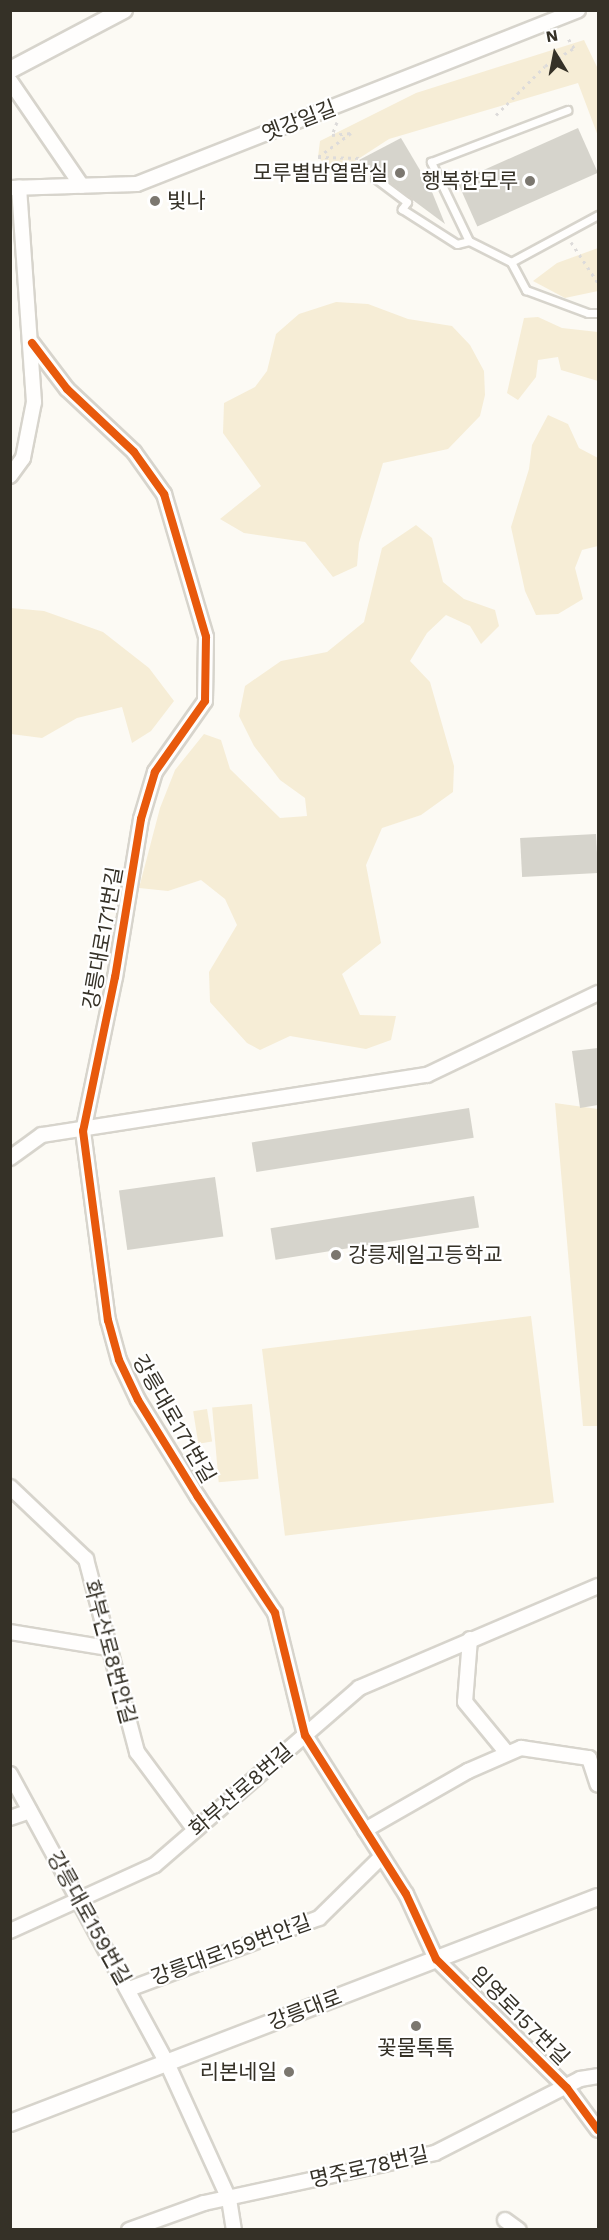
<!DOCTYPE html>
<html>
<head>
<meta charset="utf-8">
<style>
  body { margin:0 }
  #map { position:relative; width:609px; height:2240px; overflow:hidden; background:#fcfaf4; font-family:"Work Sans","Noto Sans KR",sans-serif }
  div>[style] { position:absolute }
  .green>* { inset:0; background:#f6edd6; transform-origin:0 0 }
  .building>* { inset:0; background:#d6d4cc; transform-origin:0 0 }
  .path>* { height:3px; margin-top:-1.5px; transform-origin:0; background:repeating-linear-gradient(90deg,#dddbda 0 3px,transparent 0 7.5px) }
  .roads { filter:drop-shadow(2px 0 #d7d4cc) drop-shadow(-2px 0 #d7d4cc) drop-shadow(0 2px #d7d4cc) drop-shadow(0 -2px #d7d4cc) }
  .service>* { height:7px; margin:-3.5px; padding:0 3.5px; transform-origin:3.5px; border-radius:3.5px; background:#fffefd }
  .minor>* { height:14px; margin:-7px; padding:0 7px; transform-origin:7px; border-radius:7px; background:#fffefd }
  .tertiary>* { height:16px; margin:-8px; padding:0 8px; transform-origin:8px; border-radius:8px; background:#fffefd }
  .cycleway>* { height:8px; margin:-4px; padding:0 4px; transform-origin:4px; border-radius:4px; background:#e8590c }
  .dots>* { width:16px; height:16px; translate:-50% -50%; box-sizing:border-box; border:3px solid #fff; border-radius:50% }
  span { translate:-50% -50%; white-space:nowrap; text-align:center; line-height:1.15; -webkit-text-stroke:4.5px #fff; paint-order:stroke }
  .street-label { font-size:21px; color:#353127 }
  .poi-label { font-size:21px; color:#353127 }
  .right { translate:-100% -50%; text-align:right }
  .left { translate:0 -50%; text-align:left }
  .frame { position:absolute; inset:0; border:12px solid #353127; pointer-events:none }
  .north { position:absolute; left:525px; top:24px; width:60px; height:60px; -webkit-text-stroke:4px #fff; paint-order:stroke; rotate:350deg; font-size:16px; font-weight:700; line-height:24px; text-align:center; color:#353127 }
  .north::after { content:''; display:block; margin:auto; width:21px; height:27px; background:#353127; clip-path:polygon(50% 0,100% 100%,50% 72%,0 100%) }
</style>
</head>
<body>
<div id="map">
  <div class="green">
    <div style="clip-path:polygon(584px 40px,598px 69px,598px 136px,578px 83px,389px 139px,335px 174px,318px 157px,320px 141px,416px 93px)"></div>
    <div style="clip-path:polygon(598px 248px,598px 291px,565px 298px,533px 281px,557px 263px)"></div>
    <div style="clip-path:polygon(336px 302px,368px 304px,408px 319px,452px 326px,470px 345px,484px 371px,485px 395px,480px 416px,448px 449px,383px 463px,359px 543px,357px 566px,333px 577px,305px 542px,244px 533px,220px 519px,261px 486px,223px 433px,224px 403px,255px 387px,267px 371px,276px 334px,299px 314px)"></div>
    <div style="clip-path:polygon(538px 317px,562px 328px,598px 332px,598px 381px,561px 370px,558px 357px,538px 360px,536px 377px,518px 400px,507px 393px,524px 318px)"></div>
    <div style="clip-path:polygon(548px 415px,568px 424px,579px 448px,598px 458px,598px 546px,582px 550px,575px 568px,583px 599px,558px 614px,536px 615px,525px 591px,511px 527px,529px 469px,532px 445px)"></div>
    <div style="clip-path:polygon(416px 525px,432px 538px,443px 582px,464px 599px,495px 610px,499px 626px,481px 644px,470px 626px,446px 615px,427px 633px,410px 661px,430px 682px,454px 766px,453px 792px,421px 815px,382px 828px,366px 865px,381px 943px,342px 974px,360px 1015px,396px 1016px,391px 1040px,366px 1049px,290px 1036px,260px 1050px,247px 1043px,210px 1002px,209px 972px,237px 925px,225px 899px,201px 880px,168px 891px,139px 888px,160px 808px,175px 770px,204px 734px,221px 740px,230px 769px,280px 818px,307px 816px,305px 798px,280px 780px,254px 746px,239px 716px,245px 686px,281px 661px,327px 652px,364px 622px,382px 548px)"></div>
    <div style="clip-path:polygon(11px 608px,44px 611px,103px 632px,149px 668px,174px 701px,151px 731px,132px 743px,122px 707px,77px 718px,42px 738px,11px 734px)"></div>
    <div style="clip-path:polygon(555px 1103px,598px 1109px,598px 1426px,583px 1426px)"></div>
    <div style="left:531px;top:1316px;width:188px;height:271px;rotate:83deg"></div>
    <div style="left:252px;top:1404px;width:75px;height:40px;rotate:85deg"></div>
    <div style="left:207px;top:1409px;width:33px;height:14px;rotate:81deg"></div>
  </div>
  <div class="building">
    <div style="left:578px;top:128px;width:49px;height:132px;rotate:66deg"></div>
    <div style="clip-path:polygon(401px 138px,430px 187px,445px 224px,359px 160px)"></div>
    <div style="left:596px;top:834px;width:39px;height:76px;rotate:87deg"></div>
    <div style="clip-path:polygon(598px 1048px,598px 1105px,580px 1108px,572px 1051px)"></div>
    <div style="left:469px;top:1108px;width:30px;height:220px;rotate:81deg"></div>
    <div style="left:215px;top:1177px;width:60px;height:97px;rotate:82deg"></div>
    <div style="left:474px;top:1196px;width:32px;height:206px;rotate:81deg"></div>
  </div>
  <div class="path">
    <div style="left:496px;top:115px;width:69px;rotate:-45deg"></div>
    <div style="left:545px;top:66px;width:34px;rotate:-32deg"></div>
    <div style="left:574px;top:48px;width:12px;rotate:-121deg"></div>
    <div style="left:337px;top:122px;width:14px;rotate:111deg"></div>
    <div style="left:332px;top:135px;width:19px;rotate:-6deg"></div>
    <div style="left:351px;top:133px;width:41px;rotate:144deg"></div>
    <div style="left:318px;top:157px;width:45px;rotate:1.3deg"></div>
    <div style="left:571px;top:242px;width:49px;rotate:56.6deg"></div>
  </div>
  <div class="roads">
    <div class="service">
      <div style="left:375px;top:178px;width:40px;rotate:37deg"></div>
      <div style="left:407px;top:202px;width:9px;rotate:126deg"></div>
      <div style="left:402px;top:209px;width:65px;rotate:32.5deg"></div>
      <div style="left:457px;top:244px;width:12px;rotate:-14deg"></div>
      <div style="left:598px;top:215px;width:99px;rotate:151.6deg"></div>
      <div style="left:511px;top:262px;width:32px;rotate:62deg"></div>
      <div style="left:526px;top:290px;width:66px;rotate:20.4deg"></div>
      <div style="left:588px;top:313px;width:10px"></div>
      <div style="left:511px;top:262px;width:47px;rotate:-153.4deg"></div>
      <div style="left:469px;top:241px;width:88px;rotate:-115.7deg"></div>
      <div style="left:431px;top:162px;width:146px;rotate:-20.9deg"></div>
    </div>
    <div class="minor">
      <div style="left:10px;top:81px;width:127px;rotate:55.6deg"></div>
      <div style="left:10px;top:188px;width:127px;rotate:-1.8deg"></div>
      <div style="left:137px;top:184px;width:474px;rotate:-21.5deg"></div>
      <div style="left:32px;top:343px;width:58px;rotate:52.7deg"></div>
      <div style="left:67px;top:389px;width:92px;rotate:43.2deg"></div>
      <div style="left:134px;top:452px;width:52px;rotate:54.5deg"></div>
      <div style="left:164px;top:494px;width:149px;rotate:73.6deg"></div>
      <div style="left:206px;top:637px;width:64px;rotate:90.9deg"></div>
      <div style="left:205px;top:701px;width:87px;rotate:125.2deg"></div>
      <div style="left:155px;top:772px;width:49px;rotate:106.6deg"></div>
      <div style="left:141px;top:819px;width:160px;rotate:99.3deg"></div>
      <div style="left:115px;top:977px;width:157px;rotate:101.7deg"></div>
      <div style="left:83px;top:1131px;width:191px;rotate:82.5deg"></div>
      <div style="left:108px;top:1320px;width:41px;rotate:74.6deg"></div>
      <div style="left:119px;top:1360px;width:44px;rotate:64.6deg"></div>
      <div style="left:138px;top:1400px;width:114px;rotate:58.3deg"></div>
      <div style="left:198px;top:1497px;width:139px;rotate:56.4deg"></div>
      <div style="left:275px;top:1613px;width:126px;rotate:76.2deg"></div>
      <div style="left:305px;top:1735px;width:188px;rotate:57.6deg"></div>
      <div style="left:406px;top:1894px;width:72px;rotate:65.2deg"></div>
      <div style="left:436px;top:1959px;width:184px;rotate:44.6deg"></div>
      <div style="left:567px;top:2088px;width:52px;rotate:53.6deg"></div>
      <div style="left:10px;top:476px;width:22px;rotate:-54deg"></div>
      <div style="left:23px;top:458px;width:57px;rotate:-78.9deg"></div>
      <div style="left:34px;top:402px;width:215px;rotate:-94deg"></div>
      <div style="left:10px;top:1158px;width:39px;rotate:-36deg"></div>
      <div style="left:42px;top:1135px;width:390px;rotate:-8.9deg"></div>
      <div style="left:427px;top:1075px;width:190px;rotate:-25.6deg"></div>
      <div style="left:10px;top:1487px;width:105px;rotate:43.5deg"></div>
      <div style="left:86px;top:1559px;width:200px;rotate:75.2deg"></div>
      <div style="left:137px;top:1752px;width:97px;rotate:53.4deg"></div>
      <div style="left:10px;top:1632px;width:99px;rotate:9.3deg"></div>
      <div style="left:470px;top:1639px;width:63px;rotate:94.5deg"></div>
      <div style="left:465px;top:1702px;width:66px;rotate:50.5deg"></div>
      <div style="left:10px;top:1774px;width:329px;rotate:61.5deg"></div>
      <div style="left:167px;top:2063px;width:149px;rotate:65.5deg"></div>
      <div style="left:229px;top:2199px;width:31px;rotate:81deg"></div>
      <div style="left:10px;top:1818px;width:21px;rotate:-19deg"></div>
      <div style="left:365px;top:1830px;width:119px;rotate:-29.8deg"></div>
      <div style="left:468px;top:1771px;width:58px;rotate:-23.5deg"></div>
      <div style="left:521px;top:1748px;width:69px;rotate:8.4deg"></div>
      <div style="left:589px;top:1758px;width:28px;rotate:72deg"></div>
      <div style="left:10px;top:1931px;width:159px;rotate:-24.5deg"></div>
      <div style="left:155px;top:1865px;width:270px;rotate:-40.9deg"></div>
      <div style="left:359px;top:1688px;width:260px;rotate:-23.1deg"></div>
      <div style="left:129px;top:1989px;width:203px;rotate:-20.5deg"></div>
      <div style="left:319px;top:1918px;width:88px;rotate:-44.5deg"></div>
      <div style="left:505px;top:2220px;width:17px;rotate:36deg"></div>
      <div style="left:129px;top:2230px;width:80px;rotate:-19.8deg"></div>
      <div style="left:204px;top:2203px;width:236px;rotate:-12.2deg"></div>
      <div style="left:435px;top:2153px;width:163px;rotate:-27deg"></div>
      <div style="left:580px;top:2079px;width:18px;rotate:-9deg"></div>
    </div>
    <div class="tertiary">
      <div style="left:10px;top:70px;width:129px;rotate:-27.8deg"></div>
      <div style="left:10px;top:2123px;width:630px;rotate:-21.02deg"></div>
    </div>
  </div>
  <div class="cycleway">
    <div style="left:32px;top:343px;width:58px;rotate:52.7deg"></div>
    <div style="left:67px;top:389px;width:92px;rotate:43.2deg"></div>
    <div style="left:134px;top:452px;width:52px;rotate:54.5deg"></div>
    <div style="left:164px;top:494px;width:149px;rotate:73.6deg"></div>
    <div style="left:206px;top:637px;width:64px;rotate:90.9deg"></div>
    <div style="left:205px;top:701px;width:87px;rotate:125.2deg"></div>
    <div style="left:155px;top:772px;width:49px;rotate:106.6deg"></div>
    <div style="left:141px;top:819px;width:160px;rotate:99.3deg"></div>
    <div style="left:115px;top:977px;width:157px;rotate:101.7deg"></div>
    <div style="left:83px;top:1131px;width:191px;rotate:82.5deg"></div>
    <div style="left:108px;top:1320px;width:41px;rotate:74.6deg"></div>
    <div style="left:119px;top:1360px;width:44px;rotate:64.6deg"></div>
    <div style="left:138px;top:1400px;width:114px;rotate:58.3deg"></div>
    <div style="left:198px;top:1497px;width:139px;rotate:56.4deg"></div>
    <div style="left:275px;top:1613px;width:126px;rotate:76.2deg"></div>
    <div style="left:305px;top:1735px;width:188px;rotate:57.6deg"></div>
    <div style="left:406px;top:1894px;width:72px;rotate:65.2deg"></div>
    <div style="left:436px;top:1959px;width:184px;rotate:44.6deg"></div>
    <div style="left:567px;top:2088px;width:52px;rotate:53.6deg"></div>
  </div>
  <div class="dots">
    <div style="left:400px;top:173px;background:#7b776f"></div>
    <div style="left:530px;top:181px;background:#7b776f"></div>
    <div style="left:155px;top:201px;background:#7b776f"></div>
    <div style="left:336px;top:1255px;background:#7b776f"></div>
    <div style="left:416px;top:2026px;background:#7b776f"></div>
    <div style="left:289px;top:2072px;background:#7b776f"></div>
  </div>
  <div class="street-label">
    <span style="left:299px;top:121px;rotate:-21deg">옛강일길</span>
    <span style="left:103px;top:938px;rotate:-80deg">강릉대로171번길</span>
    <span style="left:174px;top:1419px;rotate:60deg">강릉대로171번길</span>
    <span style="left:110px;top:1652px;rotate:75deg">화부산로8번안길</span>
    <span style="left:241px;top:1790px;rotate:-41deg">화부산로8번길</span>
    <span style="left:89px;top:1918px;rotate:61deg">강릉대로159번길</span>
    <span style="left:231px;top:1950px;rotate:-20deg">강릉대로159번안길</span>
    <span style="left:305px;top:2010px;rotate:-21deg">강릉대로</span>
    <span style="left:520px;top:2016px;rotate:45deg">임영로157번길</span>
    <span style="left:369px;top:2167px;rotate:-13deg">명주로78번길</span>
  </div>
  <div class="poi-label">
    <span class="right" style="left:388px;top:173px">모루별밤열람실</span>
    <span class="right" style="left:518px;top:181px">행복한모루</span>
    <span class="left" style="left:167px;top:201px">빛나</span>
    <span class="left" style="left:348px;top:1255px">강릉제일고등학교</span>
    <span style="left:416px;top:2048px">꽃물톡톡</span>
    <span class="right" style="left:277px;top:2072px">리본네일</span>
  </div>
  <div class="frame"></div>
  <div class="north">N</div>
</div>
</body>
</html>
